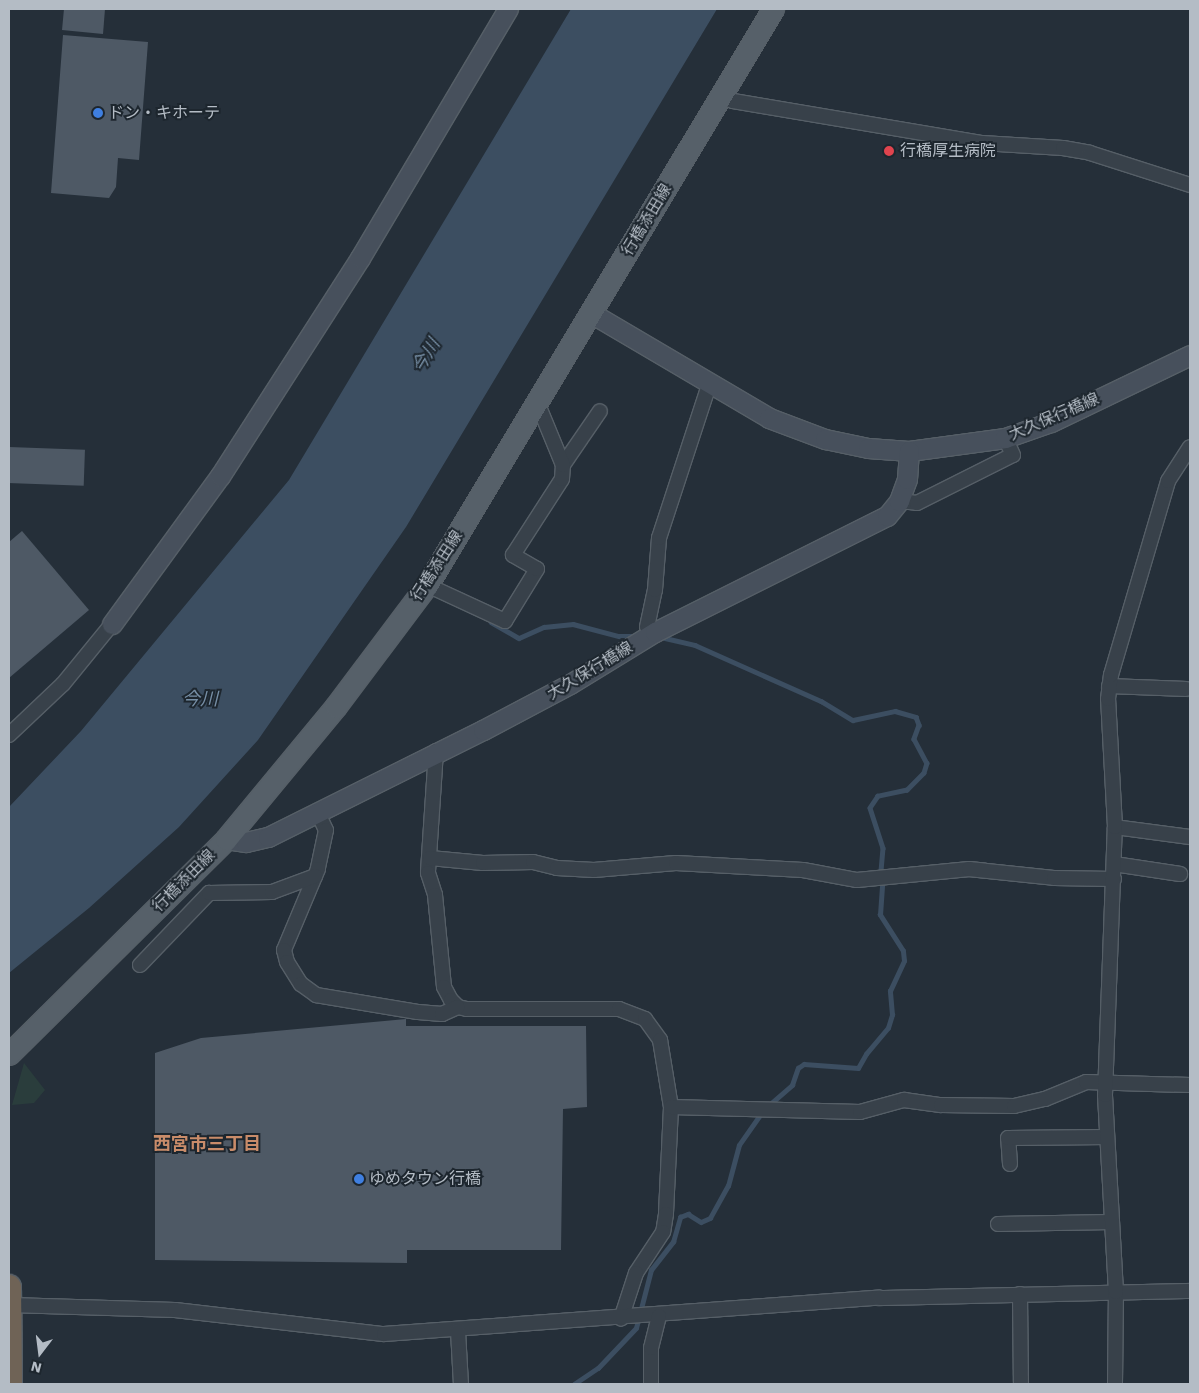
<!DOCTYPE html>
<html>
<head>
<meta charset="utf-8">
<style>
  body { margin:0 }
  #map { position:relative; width:1199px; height:1393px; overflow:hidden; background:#252f39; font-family:"Work Sans","Noto Sans JP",sans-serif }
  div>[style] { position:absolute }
  .green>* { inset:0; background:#2a3d3c }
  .water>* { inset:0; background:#3c4e61 }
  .stream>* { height:4.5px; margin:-2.25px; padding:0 2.25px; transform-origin:2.25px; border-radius:2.25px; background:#3c4e61 }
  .building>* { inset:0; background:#4e5965; transform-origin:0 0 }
  .roads { filter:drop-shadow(1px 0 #565f67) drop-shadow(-1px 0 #565f67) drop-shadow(0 1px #565f67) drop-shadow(0 -1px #565f67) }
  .street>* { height:14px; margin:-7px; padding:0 7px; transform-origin:7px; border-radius:7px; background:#38414a }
  .secondary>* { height:19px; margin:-9.5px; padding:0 9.5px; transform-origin:9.5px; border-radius:9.5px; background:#47505c }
  .primary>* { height:21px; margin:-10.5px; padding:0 10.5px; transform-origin:10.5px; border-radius:10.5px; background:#566069 }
  .highway>* { height:24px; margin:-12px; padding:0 12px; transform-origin:12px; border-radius:12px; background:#6f6356 }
  .dots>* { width:14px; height:14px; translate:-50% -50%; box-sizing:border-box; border:2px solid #1d262e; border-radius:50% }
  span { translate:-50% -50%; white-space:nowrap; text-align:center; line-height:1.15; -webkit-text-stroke:4px #1d262e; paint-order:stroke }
  .poi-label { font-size:16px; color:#b4bcc5 }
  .left { translate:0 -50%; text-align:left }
  .street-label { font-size:16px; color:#b4bcc5 }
  .water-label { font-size:18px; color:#778fa6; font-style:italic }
  .neighbourhood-label { font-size:18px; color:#c98c6a; font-weight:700 }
  .frame { position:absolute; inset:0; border:10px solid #b4bcc5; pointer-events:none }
  .north { position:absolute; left:15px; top:1328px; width:50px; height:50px; -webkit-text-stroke:4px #1d262e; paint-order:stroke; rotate:195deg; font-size:14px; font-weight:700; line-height:20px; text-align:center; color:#b4bcc5 }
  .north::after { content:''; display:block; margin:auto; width:18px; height:22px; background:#b4bcc5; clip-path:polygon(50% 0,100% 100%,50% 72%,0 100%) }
</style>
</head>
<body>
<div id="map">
  <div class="green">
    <div style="clip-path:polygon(24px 1063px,45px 1090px,34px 1103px,12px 1105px)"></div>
  </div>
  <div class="water">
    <div style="clip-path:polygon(571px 9px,717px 9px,406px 527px,258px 740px,179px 827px,89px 908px,9px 973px,9px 807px,81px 731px,289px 480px)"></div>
  </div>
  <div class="stream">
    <div style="left:491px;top:622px;width:32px;rotate:30deg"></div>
    <div style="left:519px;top:638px;width:27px;rotate:-24deg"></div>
    <div style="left:544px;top:627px;width:29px;rotate:-6deg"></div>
    <div style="left:573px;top:624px;width:47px;rotate:14.9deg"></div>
    <div style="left:618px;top:636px;width:17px"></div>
    <div style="left:665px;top:638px;width:31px;rotate:13deg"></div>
    <div style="left:695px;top:645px;width:138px;rotate:24deg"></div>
    <div style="left:821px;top:701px;width:37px;rotate:31deg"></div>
    <div style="left:853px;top:720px;width:43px;rotate:-12.1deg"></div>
    <div style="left:895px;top:711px;width:22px;rotate:16deg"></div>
    <div style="left:916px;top:717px;width:9px;rotate:69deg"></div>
    <div style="left:919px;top:725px;width:15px;rotate:110deg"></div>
    <div style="left:914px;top:739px;width:27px;rotate:62deg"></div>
    <div style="left:927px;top:763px;width:10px;rotate:107deg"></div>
    <div style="left:924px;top:773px;width:24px;rotate:135deg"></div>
    <div style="left:907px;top:790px;width:30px;rotate:168deg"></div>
    <div style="left:878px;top:796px;width:14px;rotate:124deg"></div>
    <div style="left:870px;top:808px;width:42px;rotate:72deg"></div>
    <div style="left:883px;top:848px;width:25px;rotate:95deg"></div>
    <div style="left:768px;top:1106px;width:32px;rotate:-41deg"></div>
    <div style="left:792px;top:1085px;width:18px;rotate:-71deg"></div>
    <div style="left:798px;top:1068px;width:7px;rotate:-34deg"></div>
    <div style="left:804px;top:1064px;width:54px;rotate:4.2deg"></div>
    <div style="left:858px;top:1068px;width:16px;rotate:-60deg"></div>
    <div style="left:866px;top:1054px;width:34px;rotate:-50deg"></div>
    <div style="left:888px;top:1028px;width:14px;rotate:-73deg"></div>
    <div style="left:892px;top:1015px;width:24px;rotate:-95deg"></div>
    <div style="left:890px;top:991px;width:33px;rotate:-65deg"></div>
    <div style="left:904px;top:961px;width:10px;rotate:-96deg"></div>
    <div style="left:903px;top:951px;width:43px;rotate:-122.6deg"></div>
    <div style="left:880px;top:915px;width:31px;rotate:-86deg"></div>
    <div style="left:574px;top:1384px;width:29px;rotate:-34deg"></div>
    <div style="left:598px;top:1368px;width:55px;rotate:-46.5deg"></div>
    <div style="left:636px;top:1328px;width:60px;rotate:-75.5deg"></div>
    <div style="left:651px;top:1270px;width:36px;rotate:-52deg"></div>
    <div style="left:673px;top:1242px;width:26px;rotate:-74deg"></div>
    <div style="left:680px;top:1217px;width:9px;rotate:-21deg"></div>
    <div style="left:688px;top:1214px;width:15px;rotate:32deg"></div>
    <div style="left:701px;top:1222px;width:10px;rotate:-24deg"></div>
    <div style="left:710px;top:1218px;width:37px;rotate:-61deg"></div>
    <div style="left:728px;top:1186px;width:42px;rotate:-75deg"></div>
    <div style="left:739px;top:1145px;width:39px;rotate:-55deg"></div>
  </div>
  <div class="building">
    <div style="clip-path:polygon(64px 9px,105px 9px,103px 34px,62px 30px)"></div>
    <div style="clip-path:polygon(63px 35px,148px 42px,139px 160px,118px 158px,116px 187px,109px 198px,51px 193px)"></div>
    <div style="left:9px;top:447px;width:76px;height:36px;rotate:2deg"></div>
    <div style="clip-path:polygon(22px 531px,89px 610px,9px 678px,9px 542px)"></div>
    <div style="clip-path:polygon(406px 1019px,406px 1026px,586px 1026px,587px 1107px,563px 1109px,561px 1250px,407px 1250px,407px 1263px,155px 1260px,155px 1053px,201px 1038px)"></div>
  </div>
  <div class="roads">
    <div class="street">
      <div style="left:721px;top:96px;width:13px;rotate:23deg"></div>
      <div style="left:733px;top:101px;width:253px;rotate:9.6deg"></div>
      <div style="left:982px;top:143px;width:81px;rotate:3.5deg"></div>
      <div style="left:1063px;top:148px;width:27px;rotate:10deg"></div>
      <div style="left:1090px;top:153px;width:105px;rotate:17.7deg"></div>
      <div style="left:563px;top:465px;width:65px;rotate:-55.6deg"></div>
      <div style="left:899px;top:501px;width:18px;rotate:6deg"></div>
      <div style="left:917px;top:503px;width:107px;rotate:-26.6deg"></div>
      <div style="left:1013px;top:455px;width:19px;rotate:-115deg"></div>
      <div style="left:427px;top:585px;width:86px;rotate:24.8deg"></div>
      <div style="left:505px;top:621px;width:61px;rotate:-58.4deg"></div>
      <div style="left:537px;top:569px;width:28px;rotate:-150deg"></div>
      <div style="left:513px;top:555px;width:90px;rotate:-57.2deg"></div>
      <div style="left:562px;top:479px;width:14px;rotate:-86deg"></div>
      <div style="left:563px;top:465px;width:68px;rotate:-112.4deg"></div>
      <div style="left:655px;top:632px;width:9px;rotate:-148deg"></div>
      <div style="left:647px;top:627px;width:38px;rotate:-78deg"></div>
      <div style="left:655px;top:590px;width:52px;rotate:-85.6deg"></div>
      <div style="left:659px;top:538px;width:161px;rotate:-71.9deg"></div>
      <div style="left:1109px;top:686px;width:77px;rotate:2.2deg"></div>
      <div style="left:9px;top:735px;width:74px;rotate:-43.4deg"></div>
      <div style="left:63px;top:684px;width:77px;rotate:-50.8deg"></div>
      <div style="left:436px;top:751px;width:122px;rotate:93.8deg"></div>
      <div style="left:428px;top:873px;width:23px;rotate:72deg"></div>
      <div style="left:435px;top:895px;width:92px;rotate:84.4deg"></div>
      <div style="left:444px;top:987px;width:15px;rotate:62deg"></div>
      <div style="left:451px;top:1000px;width:10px;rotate:45deg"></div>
      <div style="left:458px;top:1007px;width:9px;rotate:13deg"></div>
      <div style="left:467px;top:1009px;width:152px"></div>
      <div style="left:619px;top:1009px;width:28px;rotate:21deg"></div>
      <div style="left:645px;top:1019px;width:26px;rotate:54deg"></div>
      <div style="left:660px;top:1040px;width:68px;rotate:80.7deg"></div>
      <div style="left:671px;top:1107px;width:107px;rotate:92.7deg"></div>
      <div style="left:666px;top:1214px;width:18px;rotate:99deg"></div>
      <div style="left:663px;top:1232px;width:49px;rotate:123.4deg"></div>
      <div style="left:636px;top:1273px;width:48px;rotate:108.1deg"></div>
      <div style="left:317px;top:811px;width:21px;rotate:65deg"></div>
      <div style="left:326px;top:830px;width:40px;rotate:102deg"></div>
      <div style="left:318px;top:869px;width:88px;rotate:112.8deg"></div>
      <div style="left:284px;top:950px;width:12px;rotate:76deg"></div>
      <div style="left:287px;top:962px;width:26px;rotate:58deg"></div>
      <div style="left:301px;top:984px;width:19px;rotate:36deg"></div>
      <div style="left:316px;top:995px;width:103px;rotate:9.5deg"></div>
      <div style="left:418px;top:1012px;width:24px;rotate:5deg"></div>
      <div style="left:442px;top:1014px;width:17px;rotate:-24deg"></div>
      <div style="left:1115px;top:827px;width:76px;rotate:7.6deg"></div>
      <div style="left:430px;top:858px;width:53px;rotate:5.4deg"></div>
      <div style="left:483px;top:863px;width:50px;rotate:-1.1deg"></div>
      <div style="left:533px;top:862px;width:25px;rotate:14deg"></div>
      <div style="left:557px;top:868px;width:37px;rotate:3deg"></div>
      <div style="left:594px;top:870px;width:82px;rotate:-4.9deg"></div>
      <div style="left:676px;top:863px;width:127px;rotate:3.2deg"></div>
      <div style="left:803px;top:870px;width:55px;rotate:10.5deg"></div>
      <div style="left:857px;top:880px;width:113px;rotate:-5.6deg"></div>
      <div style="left:969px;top:869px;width:85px;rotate:6deg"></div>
      <div style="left:1054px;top:878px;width:60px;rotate:1deg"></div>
      <div style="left:1114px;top:864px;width:67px;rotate:8.6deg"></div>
      <div style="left:140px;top:965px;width:100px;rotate:-46.2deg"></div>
      <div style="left:209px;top:893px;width:63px;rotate:-0.9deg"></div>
      <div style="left:272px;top:892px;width:46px;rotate:-20.4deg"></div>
      <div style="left:671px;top:1107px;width:189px;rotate:1.5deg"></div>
      <div style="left:860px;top:1112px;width:46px;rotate:-15.3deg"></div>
      <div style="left:904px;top:1100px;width:37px;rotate:8deg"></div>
      <div style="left:941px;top:1105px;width:73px;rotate:0.8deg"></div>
      <div style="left:1014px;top:1106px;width:32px;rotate:-13deg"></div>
      <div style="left:1045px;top:1099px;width:44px;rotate:-22.5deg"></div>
      <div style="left:1086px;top:1082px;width:104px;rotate:1.7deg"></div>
      <div style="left:1010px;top:1164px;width:26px;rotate:-94deg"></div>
      <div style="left:1008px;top:1138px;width:99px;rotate:-0.6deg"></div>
      <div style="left:998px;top:1224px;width:114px;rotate:-1deg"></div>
      <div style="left:1020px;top:1294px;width:90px;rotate:89.4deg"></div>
      <div style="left:10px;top:1305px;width:165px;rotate:1.7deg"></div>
      <div style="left:175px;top:1310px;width:210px;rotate:6.6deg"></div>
      <div style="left:384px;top:1334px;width:497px;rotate:-4.2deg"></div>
      <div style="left:880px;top:1298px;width:310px;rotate:-1.3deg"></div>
      <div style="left:458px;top:1331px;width:53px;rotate:86.8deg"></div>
      <div style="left:651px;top:1384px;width:36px;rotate:-90deg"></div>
      <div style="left:651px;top:1348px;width:33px;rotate:-76deg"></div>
      <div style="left:1115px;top:1384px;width:92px;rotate:-89.4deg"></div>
      <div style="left:1116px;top:1292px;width:197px;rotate:-93.2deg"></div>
      <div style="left:1105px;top:1095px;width:268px;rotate:-87.9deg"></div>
      <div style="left:1115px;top:827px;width:128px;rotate:-93.1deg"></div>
      <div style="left:1108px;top:699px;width:24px;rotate:-83deg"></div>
      <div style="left:1111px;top:675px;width:202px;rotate:-73.6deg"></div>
      <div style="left:1168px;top:481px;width:40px;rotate:-57.1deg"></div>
    </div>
    <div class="secondary">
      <div style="left:591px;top:313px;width:207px;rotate:30.5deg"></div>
      <div style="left:769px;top:418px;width:60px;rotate:20.6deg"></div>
      <div style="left:825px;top:439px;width:44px;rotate:11.8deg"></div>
      <div style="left:868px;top:448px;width:41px;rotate:4.2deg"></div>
      <div style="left:909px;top:451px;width:97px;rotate:-7.7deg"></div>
      <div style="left:1005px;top:438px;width:49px;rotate:-19.2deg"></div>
      <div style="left:1051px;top:422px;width:154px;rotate:-25.7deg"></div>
      <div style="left:112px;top:624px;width:183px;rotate:-53.9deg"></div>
      <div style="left:220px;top:476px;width:259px;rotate:-57.3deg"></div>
      <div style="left:360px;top:258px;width:290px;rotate:-59.3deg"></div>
      <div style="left:226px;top:839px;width:20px;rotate:9deg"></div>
      <div style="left:246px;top:842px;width:23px;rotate:-13deg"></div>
      <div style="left:268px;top:837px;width:240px;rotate:-26.5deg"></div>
      <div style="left:483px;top:730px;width:98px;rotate:-27.9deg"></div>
      <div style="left:570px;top:684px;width:100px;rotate:-31.5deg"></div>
      <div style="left:655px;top:632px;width:259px;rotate:-26.6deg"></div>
      <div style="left:887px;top:516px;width:19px;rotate:-51deg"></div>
      <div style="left:899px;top:501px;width:23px;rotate:-70deg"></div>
      <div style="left:907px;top:479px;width:28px;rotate:-86deg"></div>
    </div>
    <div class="primary">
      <div style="left:9px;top:1054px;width:305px;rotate:-44.7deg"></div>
      <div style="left:226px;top:839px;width:173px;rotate:-50.4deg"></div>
      <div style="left:336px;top:706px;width:151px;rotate:-53.1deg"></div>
      <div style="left:427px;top:585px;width:672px;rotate:-59.01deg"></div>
    </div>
    <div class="highway">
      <div style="left:9px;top:1287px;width:97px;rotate:89.4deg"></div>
    </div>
  </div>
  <div class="dots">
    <div style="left:98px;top:113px;background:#3f7fe0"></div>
    <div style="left:889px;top:151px;background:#e0444e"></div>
    <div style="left:359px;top:1179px;background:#3f7fe0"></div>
  </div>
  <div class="poi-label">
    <span class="left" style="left:108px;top:113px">ドン・キホーテ</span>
    <span class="left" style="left:900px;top:151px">行橋厚生病院</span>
    <span class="left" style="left:369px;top:1179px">ゆめタウン行橋</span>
  </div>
  <div class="street-label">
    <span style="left:647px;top:220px;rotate:-59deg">行橋添田線</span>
    <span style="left:1054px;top:417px;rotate:-23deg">大久保行橋線</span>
    <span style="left:437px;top:566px;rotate:-57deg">行橋添田線</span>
    <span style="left:590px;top:671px;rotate:-31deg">大久保行橋線</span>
    <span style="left:184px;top:881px;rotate:-45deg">行橋添田線</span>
  </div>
  <div class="water-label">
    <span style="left:426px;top:356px;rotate:-59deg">今川</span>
    <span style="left:200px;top:699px">今川</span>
  </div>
  <div class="neighbourhood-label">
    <span style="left:207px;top:1144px">西宮市三丁目</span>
  </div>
  <div class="frame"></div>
  <div class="north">N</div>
</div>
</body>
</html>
